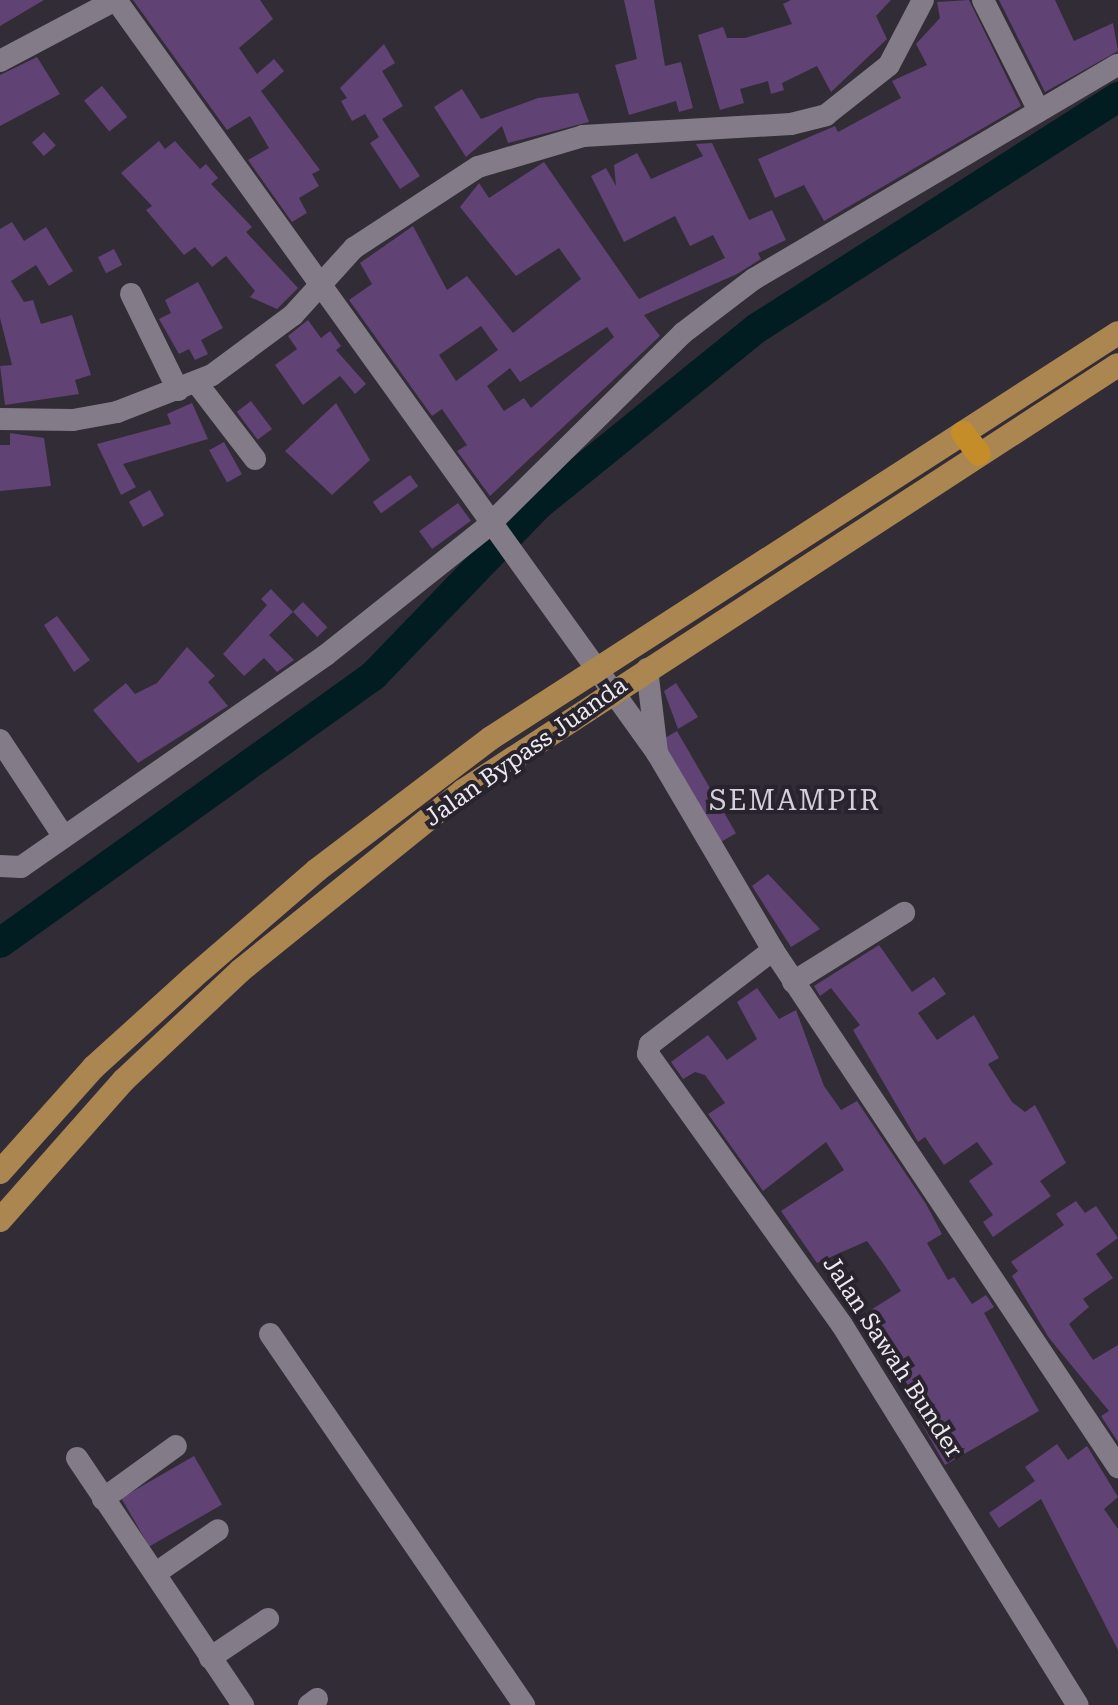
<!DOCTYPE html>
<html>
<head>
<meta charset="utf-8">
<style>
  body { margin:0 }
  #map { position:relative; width:1118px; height:1705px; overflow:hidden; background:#322c36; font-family:"Roboto Serif",serif }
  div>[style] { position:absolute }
  .river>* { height:30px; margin:-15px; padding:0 15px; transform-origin:15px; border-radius:15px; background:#011d21 }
  .building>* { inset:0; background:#604274; transform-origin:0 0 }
  .minor>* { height:22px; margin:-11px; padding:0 11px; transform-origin:11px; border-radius:11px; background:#837c88 }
  .major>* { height:24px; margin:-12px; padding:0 12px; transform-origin:12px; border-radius:12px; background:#ab8650 }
  .highway>* { height:24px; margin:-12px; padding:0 12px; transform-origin:12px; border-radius:12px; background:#c58c2a }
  span { translate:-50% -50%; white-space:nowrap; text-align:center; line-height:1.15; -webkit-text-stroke:8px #28232c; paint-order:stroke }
  .street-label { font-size:24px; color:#ede9f0 }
  .quarter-label { font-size:28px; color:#d5cedb; letter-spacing:2px }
</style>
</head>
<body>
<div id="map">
  <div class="river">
    <div style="left:0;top:943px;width:460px;rotate:-35.6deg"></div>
    <div style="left:374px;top:675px;width:235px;rotate:-46deg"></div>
    <div style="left:537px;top:506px;width:283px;rotate:-39deg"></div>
    <div style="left:757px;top:328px;width:429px;rotate:-32.6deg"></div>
  </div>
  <div class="building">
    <div style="clip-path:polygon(0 0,44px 0,0 26px)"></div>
    <div style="clip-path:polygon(133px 0,260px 0,273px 19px,239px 48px,257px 74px,274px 59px,284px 71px,261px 91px,320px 170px,312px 174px,319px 186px,299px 198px,307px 213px,292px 222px,248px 160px,269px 148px,250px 116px,227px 130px)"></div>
    <div style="clip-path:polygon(624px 0,654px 0,665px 66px,681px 62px,693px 108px,679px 112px,676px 101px,629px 115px,615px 65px,637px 59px)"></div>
    <div style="clip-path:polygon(791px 0,891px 0,876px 16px,887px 39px,831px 92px,817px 66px,782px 83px,784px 90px,771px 94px,768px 81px,740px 89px,744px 103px,720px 110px,698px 35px,723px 27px,727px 38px,745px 38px,792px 24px,783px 4px)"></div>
    <div style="clip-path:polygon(969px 0,1021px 106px,824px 221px,804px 185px,775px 198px,758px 159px,835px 126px,838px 132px,901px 98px,892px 81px,927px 65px,916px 44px,940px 18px,937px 2px)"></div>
    <div style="clip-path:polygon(999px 0,1055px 0,1074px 41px,1113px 23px,1118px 51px,1045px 92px)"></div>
    <div style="clip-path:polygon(384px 44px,395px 63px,382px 71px,403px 106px,382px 119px,420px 176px,400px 189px,370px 143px,379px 137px,365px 114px,352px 121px,341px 101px,347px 98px,340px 88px)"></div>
    <div style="clip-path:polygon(37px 57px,60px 94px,0 126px,0 75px)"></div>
    <div style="left:102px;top:86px;width:40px;height:23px;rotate:51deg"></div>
    <div style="clip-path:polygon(462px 89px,481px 119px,538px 98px,578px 93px,589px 122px,508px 143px,502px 126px,466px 157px,434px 107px)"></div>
    <div style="left:44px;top:132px;width:18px;height:16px;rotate:49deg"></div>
    <div style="clip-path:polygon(159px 141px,165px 149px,175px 141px,200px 169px,206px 164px,218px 178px,211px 184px,252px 227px,246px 232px,298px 288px,277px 309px,250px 297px,255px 291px,226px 256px,212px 267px,195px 247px,184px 255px,146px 210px,152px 206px,121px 173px)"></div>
    <div style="clip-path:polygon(evenodd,712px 143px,749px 220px,772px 210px,786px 240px,758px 253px,761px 259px,737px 274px,644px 315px,660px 336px,490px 496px,457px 451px,467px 445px,442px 409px,432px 416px,349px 300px,372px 284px,360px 263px,413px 226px,447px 290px,467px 276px,513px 333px,581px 279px,559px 248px,516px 276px,460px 207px,479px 183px,489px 198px,544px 162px,639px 299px,725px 258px,713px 235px,690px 246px,675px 216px,624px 242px,591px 176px,606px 168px,616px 186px,614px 165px,637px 153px,651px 179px,703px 156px,696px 144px,712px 143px,481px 326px,498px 350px,456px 381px,439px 355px,481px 326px,712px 143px,607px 327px,614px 337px,531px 408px,524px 398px,504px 411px,487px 386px,510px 368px,520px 382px,607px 327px)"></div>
    <div style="clip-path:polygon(12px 222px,24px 241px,46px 227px,73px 271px,49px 286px,36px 265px,11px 281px,24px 302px,33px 300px,41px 324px,72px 315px,91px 375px,75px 380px,79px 394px,5px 405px,0 366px,12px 365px,0 318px,0 229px)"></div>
    <div style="left:114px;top:249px;width:18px;height:18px;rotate:63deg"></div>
    <div style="clip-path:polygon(198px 282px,223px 328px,201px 340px,208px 354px,195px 360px,189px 349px,179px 354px,159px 319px,171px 313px,165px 300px)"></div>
    <div style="clip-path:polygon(308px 320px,321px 338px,330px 331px,341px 346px,336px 350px,366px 384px,355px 394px,340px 376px,303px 405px,275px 365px,297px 349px,288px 336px)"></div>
    <div style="left:251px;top:401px;width:35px;height:18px;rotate:53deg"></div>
    <div style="clip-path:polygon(192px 403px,208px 439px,123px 464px,136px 487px,121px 495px,97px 444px,171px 424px,167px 414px)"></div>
    <div style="clip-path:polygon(336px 403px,370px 460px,332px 495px,285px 451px)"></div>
    <div style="clip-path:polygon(10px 433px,44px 438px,51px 486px,0 491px,0 445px,10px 445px)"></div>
    <div style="left:224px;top:442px;width:37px;height:17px;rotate:61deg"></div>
    <div style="left:410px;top:475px;width:14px;height:46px;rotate:54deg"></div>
    <div style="left:150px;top:490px;width:29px;height:24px;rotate:61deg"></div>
    <div style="left:458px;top:503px;width:22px;height:48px;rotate:54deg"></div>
    <div style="clip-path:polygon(271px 589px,293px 612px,269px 635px,294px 660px,277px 672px,264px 658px,244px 676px,223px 654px,267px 605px,261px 599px)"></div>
    <div style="left:303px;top:602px;width:35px;height:14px;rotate:46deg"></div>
    <div style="clip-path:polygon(57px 616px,90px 660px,74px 672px,44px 625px)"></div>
    <div style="clip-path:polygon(187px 647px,215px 676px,208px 682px,228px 706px,138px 763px,93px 710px,126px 683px,135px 694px,157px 683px)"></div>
    <div style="clip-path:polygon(676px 683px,698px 717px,678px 729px,664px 691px)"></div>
    <div style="left:677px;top:731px;width:118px;height:18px;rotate:60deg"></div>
    <div style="clip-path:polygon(768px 874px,820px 929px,791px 947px,752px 886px)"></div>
    <div style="clip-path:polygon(879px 945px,912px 992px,934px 977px,946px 994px,918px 1013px,937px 1040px,974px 1015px,999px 1058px,988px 1064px,1012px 1102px,1025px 1112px,1035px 1105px,1066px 1163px,1040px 1181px,1051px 1196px,993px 1237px,983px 1222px,993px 1215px,969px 1181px,993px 1164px,977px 1142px,944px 1165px,925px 1137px,918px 1142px,853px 1030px,860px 1025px,831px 988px,820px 996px,814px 986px)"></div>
    <div style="clip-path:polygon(757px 988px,779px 1019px,796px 1010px,824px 1086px,841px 1110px,857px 1101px,926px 1204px,942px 1234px,927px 1243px,948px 1280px,954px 1277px,972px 1304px,986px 1295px,994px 1307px,984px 1313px,1039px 1411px,945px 1465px,861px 1316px,901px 1291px,885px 1266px,867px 1241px,817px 1263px,781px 1211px,844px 1170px,826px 1142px,763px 1191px,708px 1114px,725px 1103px,705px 1075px,695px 1072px,683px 1079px,671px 1062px,708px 1035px,727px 1060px,757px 1039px,737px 1002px)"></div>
    <div style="clip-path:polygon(1076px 1201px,1085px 1213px,1096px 1206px,1118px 1238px,1096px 1254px,1113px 1278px,1083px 1299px,1089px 1307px,1069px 1324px,1093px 1360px,1118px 1345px,1118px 1442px,1101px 1416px,1109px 1411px,1049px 1338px,1012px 1276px,1018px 1271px,1011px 1262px,1064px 1225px,1056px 1214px)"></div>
    <div style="clip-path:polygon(1057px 1444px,1068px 1460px,1087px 1446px,1118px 1497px,1104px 1509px,1118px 1529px,1118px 1650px,1041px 1499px,999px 1528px,989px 1513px,1035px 1481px,1025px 1467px)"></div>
    <div style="left:194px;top:1456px;width:56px;height:84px;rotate:60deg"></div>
  </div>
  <div class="minor">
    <div style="left:116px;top:0;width:927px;rotate:54.3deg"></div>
    <div style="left:657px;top:753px;width:229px;rotate:59.5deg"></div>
    <div style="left:773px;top:950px;width:622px;rotate:56.28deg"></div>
    <div style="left:983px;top:0;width:124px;rotate:63.2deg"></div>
    <div style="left:0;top:61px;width:130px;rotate:-27.9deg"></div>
    <div style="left:131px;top:294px;width:107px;rotate:63.9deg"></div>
    <div style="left:196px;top:382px;width:97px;rotate:52.5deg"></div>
    <div style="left:0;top:419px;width:73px;rotate:0.8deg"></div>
    <div style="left:73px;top:420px;width:45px;rotate:-10.3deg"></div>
    <div style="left:117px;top:412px;width:102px;rotate:-21.3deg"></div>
    <div style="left:212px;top:375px;width:101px;rotate:-36.5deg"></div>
    <div style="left:293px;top:315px;width:91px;rotate:-47.7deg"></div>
    <div style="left:354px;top:248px;width:148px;rotate:-33.2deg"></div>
    <div style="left:478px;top:167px;width:109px;rotate:-16.4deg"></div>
    <div style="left:583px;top:136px;width:208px;rotate:-3.3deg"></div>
    <div style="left:791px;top:124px;width:36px;rotate:-14deg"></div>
    <div style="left:826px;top:115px;width:80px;rotate:-38.4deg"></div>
    <div style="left:889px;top:65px;width:73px;rotate:-62.4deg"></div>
    <div style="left:647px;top:669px;width:85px;rotate:83.2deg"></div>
    <div style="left:0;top:740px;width:116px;rotate:56.6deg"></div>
    <div style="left:0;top:866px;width:21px;rotate:3deg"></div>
    <div style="left:21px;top:867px;width:371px;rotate:-34.8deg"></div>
    <div style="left:326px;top:655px;width:207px;rotate:-38.5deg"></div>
    <div style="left:488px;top:526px;width:274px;rotate:-44.7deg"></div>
    <div style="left:683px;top:333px;width:89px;rotate:-37.3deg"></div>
    <div style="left:754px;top:279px;width:422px;rotate:-30.5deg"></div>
    <div style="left:773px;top:950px;width:155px;rotate:142.6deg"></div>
    <div style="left:650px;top:1044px;width:10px;rotate:101deg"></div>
    <div style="left:648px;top:1054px;width:333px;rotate:54.4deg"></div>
    <div style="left:842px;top:1325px;width:447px;rotate:58.2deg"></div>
    <div style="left:793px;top:982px;width:131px;rotate:-31.9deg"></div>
    <div style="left:270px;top:1334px;width:450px;rotate:55.6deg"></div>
    <div style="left:77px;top:1458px;width:298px;rotate:56.1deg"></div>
    <div style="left:103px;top:1499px;width:90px;rotate:-36deg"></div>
    <div style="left:156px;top:1573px;width:75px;rotate:-34.7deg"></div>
    <div style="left:210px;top:1658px;width:70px;rotate:-33.9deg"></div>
    <div style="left:309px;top:1705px;width:10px;rotate:-37deg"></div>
  </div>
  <div class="major">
    <div style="left:0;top:1172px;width:141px;rotate:-48.2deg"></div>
    <div style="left:94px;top:1067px;width:132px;rotate:-42.2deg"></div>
    <div style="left:192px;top:978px;width:165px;rotate:-40.8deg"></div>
    <div style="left:317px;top:870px;width:218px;rotate:-37.2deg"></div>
    <div style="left:491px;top:738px;width:746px;rotate:-32.86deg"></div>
    <div style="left:0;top:1220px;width:187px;rotate:-48.5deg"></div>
    <div style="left:124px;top:1080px;width:159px;rotate:-43.2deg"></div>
    <div style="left:240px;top:971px;width:287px;rotate:-38.9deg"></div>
    <div style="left:463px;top:791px;width:781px;rotate:-33.04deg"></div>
  </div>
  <div class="highway">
    <div style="left:963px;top:433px;width:26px;rotate:53deg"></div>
  </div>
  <div class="street-label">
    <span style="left:526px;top:752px;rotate:-35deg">Jalan Bypass Juanda</span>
    <span style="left:892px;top:1357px;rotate:57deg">Jalan Sawah Bunder</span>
  </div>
  <div class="quarter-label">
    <span style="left:795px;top:801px">SEMAMPIR</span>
  </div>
</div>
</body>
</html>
